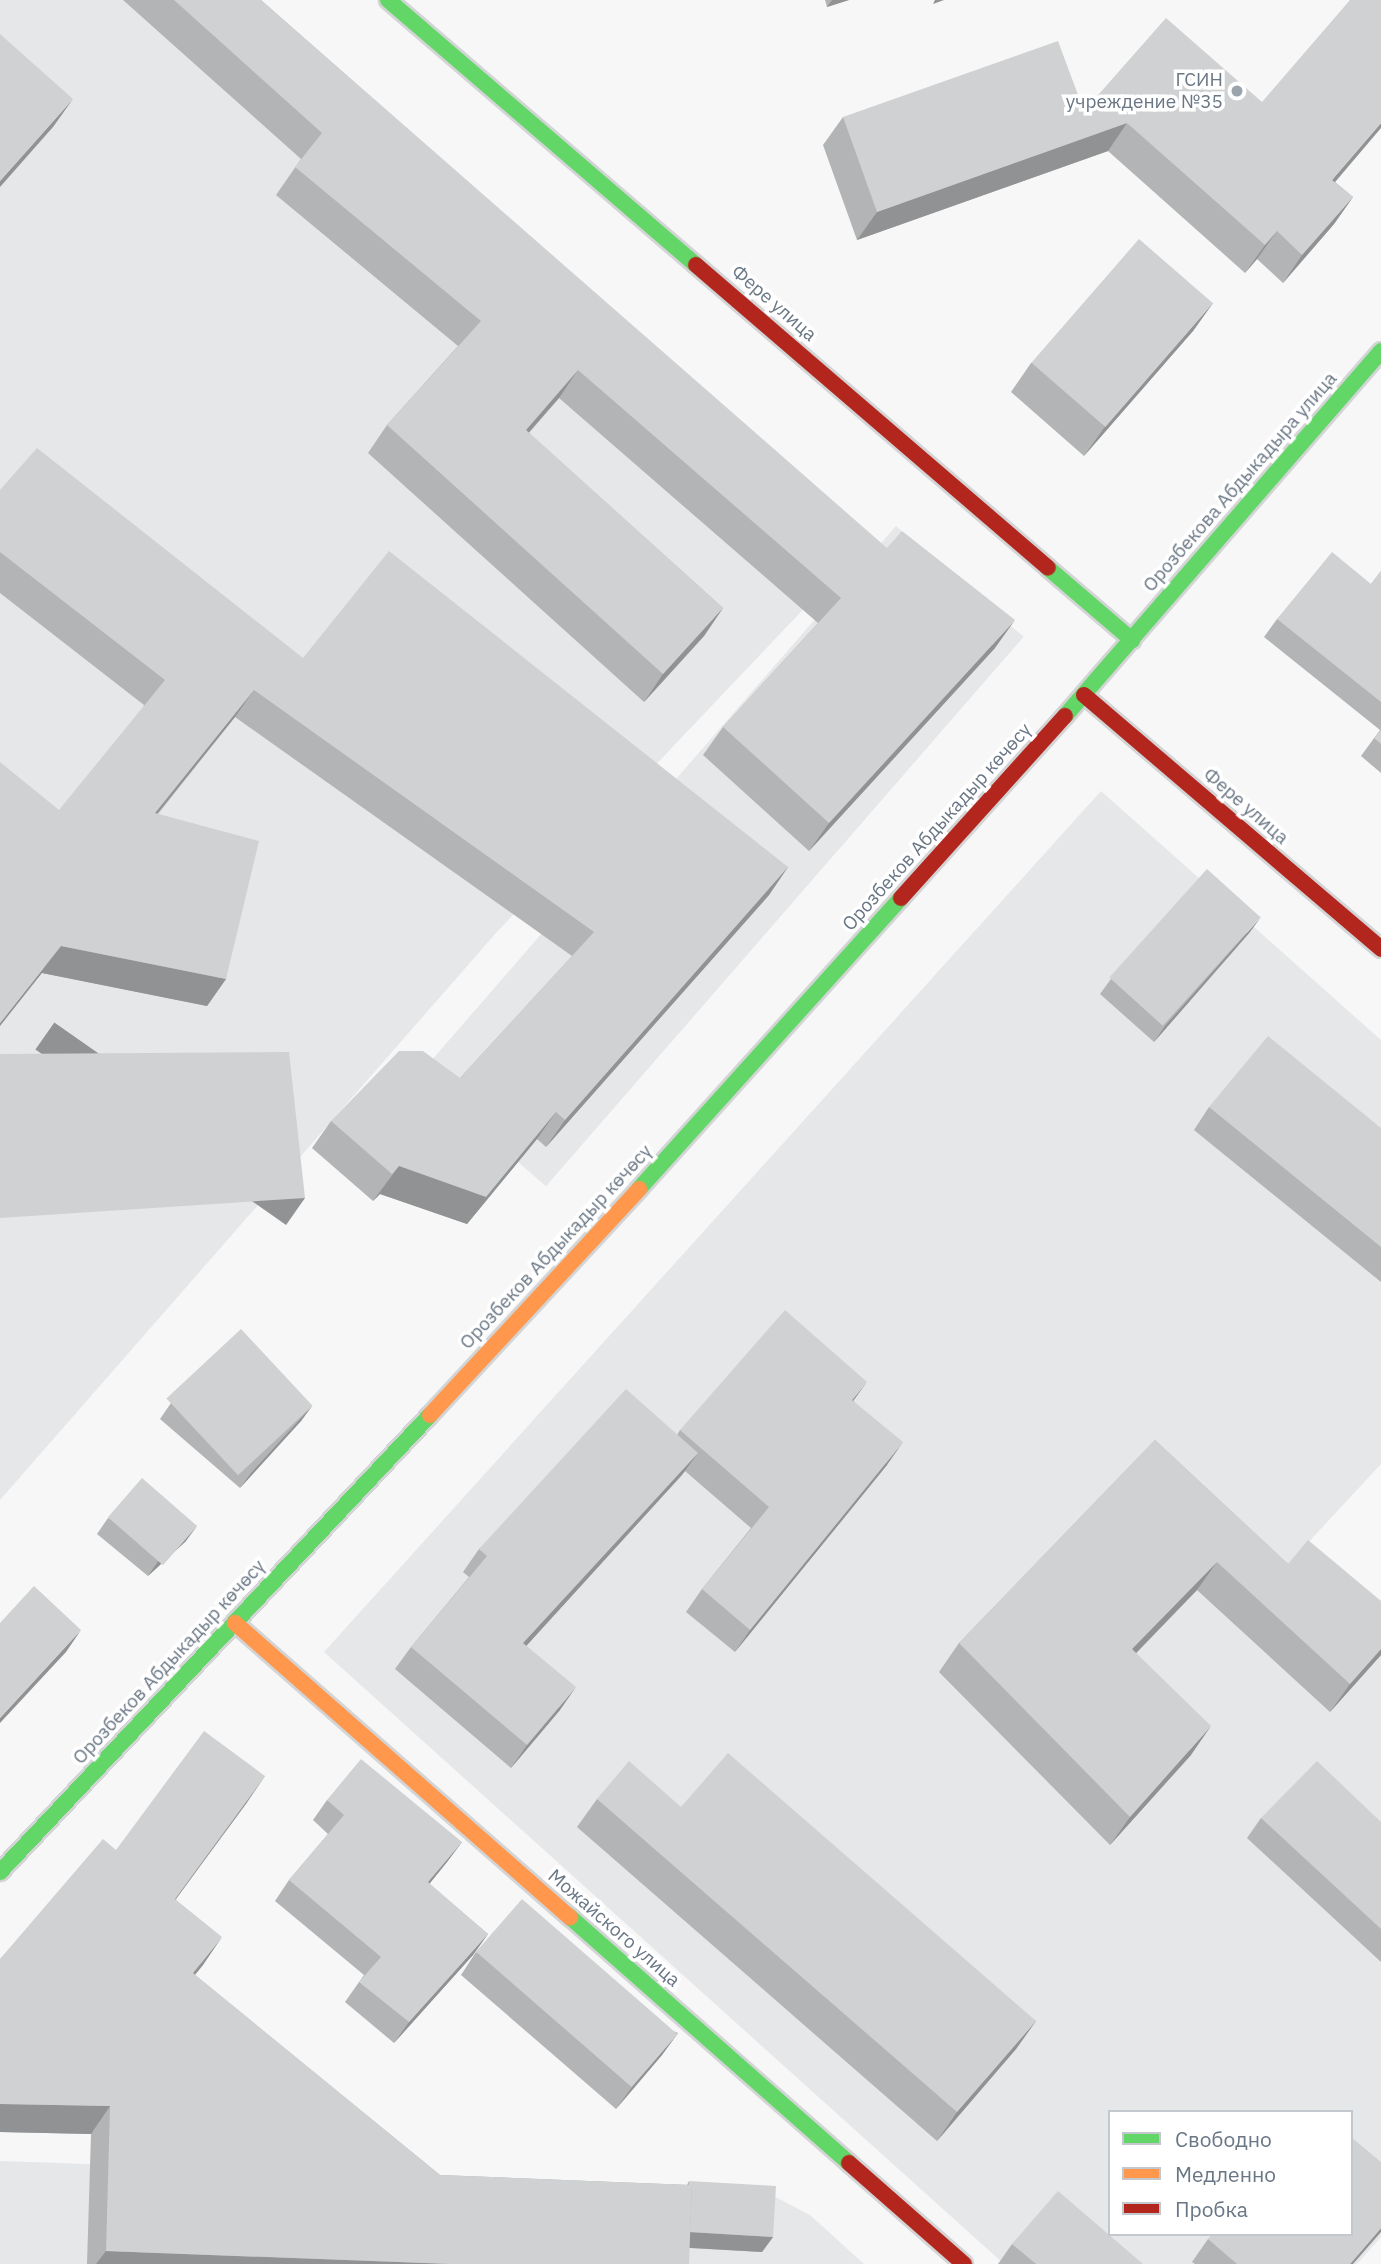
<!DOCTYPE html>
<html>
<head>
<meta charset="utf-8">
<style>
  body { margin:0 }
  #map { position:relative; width:1381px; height:2264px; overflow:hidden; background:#f7f7f7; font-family:"IBM Plex Sans",sans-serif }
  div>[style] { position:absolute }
  .built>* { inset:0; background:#e6e7e8; transform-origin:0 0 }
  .roads { filter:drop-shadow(2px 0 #d3d4d5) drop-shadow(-2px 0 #d3d4d5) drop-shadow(0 2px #d3d4d5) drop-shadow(0 -2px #d3d4d5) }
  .fast>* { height:16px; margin:-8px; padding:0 8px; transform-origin:8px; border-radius:8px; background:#63d668 }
  .slow>* { height:16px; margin:-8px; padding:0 8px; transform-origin:8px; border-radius:8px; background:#ff974d }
  .jam>* { height:16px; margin:-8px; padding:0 8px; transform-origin:8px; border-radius:8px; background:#b3261e }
  .wall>* { inset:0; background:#b2b4b5 }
  .shaded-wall>* { inset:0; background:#919293; transform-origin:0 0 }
  .building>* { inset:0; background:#cfd1d2; transform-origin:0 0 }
  .dots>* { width:19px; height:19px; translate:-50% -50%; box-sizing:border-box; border:4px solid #fff; border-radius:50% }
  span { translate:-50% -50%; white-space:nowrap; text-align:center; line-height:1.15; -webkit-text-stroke:7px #fff; paint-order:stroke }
  .poi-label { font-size:19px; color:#697684 }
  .right { translate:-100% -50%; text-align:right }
  .street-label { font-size:19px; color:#697684 }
  .legend { position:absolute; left:1108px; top:2110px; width:245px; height:126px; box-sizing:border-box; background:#fff; border:2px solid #c3c8ce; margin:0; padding:9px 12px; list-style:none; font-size:21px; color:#697684 }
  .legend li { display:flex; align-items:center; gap:14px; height:35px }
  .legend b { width:35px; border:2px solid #c3c8ce }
</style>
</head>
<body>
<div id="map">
  <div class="built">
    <div style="clip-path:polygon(0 0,254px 0,872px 537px,496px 933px,0 1500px)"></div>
    <div style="left:896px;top:526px;width:169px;height:728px;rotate:41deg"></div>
    <div style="clip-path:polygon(evenodd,1101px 791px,1381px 1040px,1381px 1464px,1292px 1560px,1381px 1637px,1381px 2237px,1357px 2264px,1004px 2264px,324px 1652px,1101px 791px,1110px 2112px,1351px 2112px,1351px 2234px,1110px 2234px,1110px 2112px)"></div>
    <div style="clip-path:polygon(0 2161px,756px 2187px,810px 2215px,864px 2264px,0 2264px)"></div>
  </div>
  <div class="roads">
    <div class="fast">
      <div style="left:388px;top:0;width:406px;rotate:40.7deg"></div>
      <div style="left:1048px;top:568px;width:111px;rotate:40.6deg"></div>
      <div style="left:1065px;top:716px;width:483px;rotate:-49.1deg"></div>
      <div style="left:639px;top:1189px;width:392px;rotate:-48deg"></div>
      <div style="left:0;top:1872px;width:627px;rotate:-46.74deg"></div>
      <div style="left:570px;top:1917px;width:372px;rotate:41.4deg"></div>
    </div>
    <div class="slow">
      <div style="left:430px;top:1415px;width:308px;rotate:-47.2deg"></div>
      <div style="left:235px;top:1623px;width:446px;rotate:41.3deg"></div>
    </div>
    <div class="jam">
      <div style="left:696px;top:265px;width:464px;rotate:40.7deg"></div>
      <div style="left:1084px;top:695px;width:391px;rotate:40.5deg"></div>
      <div style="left:901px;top:898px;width:245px;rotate:-48deg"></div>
      <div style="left:849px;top:2163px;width:153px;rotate:41.3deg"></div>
    </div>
  </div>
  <div class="wall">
    <div style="clip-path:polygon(123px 0,261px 0,995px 648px,809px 851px,703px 755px,723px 727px,818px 623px,559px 398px,529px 433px,723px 608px,704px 636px,644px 702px,368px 453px,387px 425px,458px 346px,276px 195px,301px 159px)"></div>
    <div style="clip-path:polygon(825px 0,849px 0,827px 7px)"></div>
    <div style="clip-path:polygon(1084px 111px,1335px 182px,1353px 197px,1334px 224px,1283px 283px,1257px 259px,1245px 273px,1108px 151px,857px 240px,823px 145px,843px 117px)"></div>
    <div style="clip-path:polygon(1213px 303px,1193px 331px,1084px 456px,1011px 392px,1031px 363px)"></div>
    <div style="clip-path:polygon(0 490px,303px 658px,788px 867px,769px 895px,546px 1147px,537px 1139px,467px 1224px,380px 1194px,373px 1201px,312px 1148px,331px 1121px,460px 1078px,572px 956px,235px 717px,158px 814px,226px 979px,207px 1006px,42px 973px,144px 705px,0 593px)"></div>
    <div style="clip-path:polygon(1381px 571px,1381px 773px,1361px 756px,1380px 730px,1264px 637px,1277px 619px,1371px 584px)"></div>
    <div style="clip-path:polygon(1250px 932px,1154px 1042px,1100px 994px,1111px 979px)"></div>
    <div style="clip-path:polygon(1209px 1107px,1381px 1128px,1381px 1282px,1194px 1130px)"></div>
    <div style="clip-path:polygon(854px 1401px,887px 1465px,735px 1652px,686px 1612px,702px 1589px,751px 1528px,685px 1471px,526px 1646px,560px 1710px,511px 1768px,395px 1669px,411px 1647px,469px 1577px,463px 1572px,479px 1549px,677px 1435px,680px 1430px)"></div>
    <div style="clip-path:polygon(171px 1403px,312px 1406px,301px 1421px,240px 1488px,160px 1419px)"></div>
    <div style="clip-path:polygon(1155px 1440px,1288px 1564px,1381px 1601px,1381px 1655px,1330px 1712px,1197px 1590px,1136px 1653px,1191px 1755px,1110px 1845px,939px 1672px,959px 1643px)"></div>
    <div style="clip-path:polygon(108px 1518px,186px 1541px,148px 1576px,97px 1534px)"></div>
    <div style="clip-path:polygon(265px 1776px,176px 1899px,203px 1965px,195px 1975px,440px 2175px,687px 2185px,689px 2181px,773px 2237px,762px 2252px,689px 2248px,689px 2264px,87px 2264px,91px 2134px,0 2132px,0 1959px,116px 1850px)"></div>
    <div style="clip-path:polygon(597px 1799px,681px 1807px,1036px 2021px,1016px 2049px,937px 2141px,577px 1827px)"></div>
    <div style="clip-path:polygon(327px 1800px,462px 1842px,447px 1862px,429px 1884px,488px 1934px,473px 1955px,394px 2043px,345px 2002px,364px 1975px,275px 1901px,289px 1880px,328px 1834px,313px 1820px)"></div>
    <div style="clip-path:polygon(1261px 1818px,1381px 1822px,1381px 1962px,1247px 1838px)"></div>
    <div style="clip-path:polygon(476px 1952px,678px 2033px,662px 2055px,616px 2109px,461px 1975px)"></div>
    <div style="clip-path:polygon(1208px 2239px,1353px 2264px,1195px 2264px,1192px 2262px)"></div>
    <div style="clip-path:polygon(1012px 2244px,1143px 2264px,998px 2264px)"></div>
  </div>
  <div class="shaded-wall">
    <div style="clip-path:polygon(832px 0,849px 0,827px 7px)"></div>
    <div style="clip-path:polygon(935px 0,944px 0,933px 4px)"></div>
    <div style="clip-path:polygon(73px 99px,53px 127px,0 187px,0 181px)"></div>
    <div style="clip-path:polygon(1127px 123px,1108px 151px,857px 240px,877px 212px)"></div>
    <div style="clip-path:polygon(1381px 123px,1381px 128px,1313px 208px,1332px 180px)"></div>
    <div style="clip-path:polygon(1353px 197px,1334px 224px,1283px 283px,1302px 255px)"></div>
    <div style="clip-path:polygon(1277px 231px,1257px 259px,1245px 273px,1265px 245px)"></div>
    <div style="clip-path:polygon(1213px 303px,1193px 331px,1084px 456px,1104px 428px)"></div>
    <div style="clip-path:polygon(578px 370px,559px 398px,506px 458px,526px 430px)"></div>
    <div style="clip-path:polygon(723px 608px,704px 636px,644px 702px,663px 674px)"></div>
    <div style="clip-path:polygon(1015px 620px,995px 648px,809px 851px,829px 823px)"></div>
    <div style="clip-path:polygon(254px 690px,235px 717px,136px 840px,155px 813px)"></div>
    <div style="clip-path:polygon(788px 867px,769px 895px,546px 1147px,565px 1120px)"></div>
    <div style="clip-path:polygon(1261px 917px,1250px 932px,1154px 1042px,1165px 1026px)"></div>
    <div style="clip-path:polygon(61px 946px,226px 979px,207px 1006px,42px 973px,0 1026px,0 1023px)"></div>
    <div style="clip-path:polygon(556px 1112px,537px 1139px,467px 1224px,380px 1194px,373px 1201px,399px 1166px)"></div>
    <div style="left:305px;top:1198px;width:33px;height:306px;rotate:125deg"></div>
    <div style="clip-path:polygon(867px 1382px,851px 1404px,852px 1400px)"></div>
    <div style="clip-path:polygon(312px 1406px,301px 1421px,240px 1488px,251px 1473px)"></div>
    <div style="clip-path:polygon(903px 1442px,887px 1465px,735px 1652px,750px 1630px)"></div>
    <div style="clip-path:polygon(698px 1453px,682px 1475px,508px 1666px,523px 1643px)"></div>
    <div style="clip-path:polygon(197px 1526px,186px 1541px,148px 1576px,159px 1560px)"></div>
    <div style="clip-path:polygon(1217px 1562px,1197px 1590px,1112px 1678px,1132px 1649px)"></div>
    <div style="clip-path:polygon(81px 1630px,66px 1652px,0 1723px,0 1718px)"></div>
    <div style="clip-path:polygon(1381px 1649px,1381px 1655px,1330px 1712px,1350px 1684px)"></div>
    <div style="clip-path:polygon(576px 1687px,560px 1710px,511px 1768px,527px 1745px)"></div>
    <div style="clip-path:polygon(1211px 1726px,1191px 1755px,1110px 1845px,1130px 1817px)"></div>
    <div style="clip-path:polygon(265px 1776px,246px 1804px,156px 1926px,175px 1899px)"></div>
    <div style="clip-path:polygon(462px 1842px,447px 1862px,414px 1903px,428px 1882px)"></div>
    <div style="clip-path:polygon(488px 1934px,473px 1955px,394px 2043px,409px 2022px)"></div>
    <div style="clip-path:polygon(222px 1937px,203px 1965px,173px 2001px,193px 1973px)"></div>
    <div style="clip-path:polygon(1036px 2021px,1016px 2049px,937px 2141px,957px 2112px)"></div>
    <div style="clip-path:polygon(678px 2033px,662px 2055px,616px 2109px,632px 2087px)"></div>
    <div style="clip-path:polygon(0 2104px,110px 2106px,91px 2134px,0 2132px)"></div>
    <div style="clip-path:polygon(1381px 2228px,1381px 2232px,1353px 2264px,1350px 2264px)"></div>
    <div style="clip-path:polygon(687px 2232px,773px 2237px,762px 2252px,676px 2247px)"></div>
    <div style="clip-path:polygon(106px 2251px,451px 2264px,96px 2264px)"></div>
  </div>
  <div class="building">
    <div style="clip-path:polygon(174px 0,261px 0,887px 548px,902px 531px,1015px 620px,829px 823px,723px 727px,841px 598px,578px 370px,526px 430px,723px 608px,663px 674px,387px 425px,481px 321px,295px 167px,322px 133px)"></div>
    <div style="clip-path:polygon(1350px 0,1381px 0,1381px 123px,1332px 180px,1353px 197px,1302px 255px,1277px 231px,1265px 245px,1127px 123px,877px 212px,843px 117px,1058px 41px,1084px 111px,1166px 18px,1262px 102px)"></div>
    <div style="clip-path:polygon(0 34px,73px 99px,0 181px)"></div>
    <div style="left:1139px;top:239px;width:98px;height:164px;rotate:41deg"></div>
    <div style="clip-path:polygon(37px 448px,303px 658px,389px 551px,788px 867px,565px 1120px,556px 1112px,486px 1197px,399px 1166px,392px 1174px,331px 1121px,399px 1051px,423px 1051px,460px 1078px,594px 932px,254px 690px,155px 813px,259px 841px,226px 979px,61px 946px,0 1023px,0 762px,59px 810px,165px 680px,0 552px,0 490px)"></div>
    <div style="clip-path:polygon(1332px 552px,1371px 584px,1381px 571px,1381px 702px,1277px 619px)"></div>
    <div style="clip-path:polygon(1381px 730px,1381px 744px,1374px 738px)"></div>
    <div style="left:1207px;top:869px;width:72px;height:146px;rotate:42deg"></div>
    <div style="clip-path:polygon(1268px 1036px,1381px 1128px,1381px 1247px,1209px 1107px)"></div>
    <div style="clip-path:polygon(289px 1052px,305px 1198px,0 1218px,0 1054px)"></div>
    <div style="clip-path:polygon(785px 1310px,867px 1382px,852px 1400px,903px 1442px,750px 1630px,702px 1589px,769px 1507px,680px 1430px)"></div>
    <div style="left:241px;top:1329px;width:105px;height:102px;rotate:47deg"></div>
    <div style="clip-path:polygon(626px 1389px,698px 1453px,523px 1643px,576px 1687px,527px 1745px,411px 1647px,487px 1556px,479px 1549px)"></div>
    <div style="clip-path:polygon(1155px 1440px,1288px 1564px,1308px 1540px,1381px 1601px,1381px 1649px,1350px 1684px,1217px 1562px,1132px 1649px,1211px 1726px,1130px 1817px,959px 1643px)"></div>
    <div style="left:142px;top:1478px;width:73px;height:52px;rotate:41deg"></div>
    <div style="clip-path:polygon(34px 1586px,81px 1630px,0 1718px,0 1623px)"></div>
    <div style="clip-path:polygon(204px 1731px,265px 1776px,175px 1899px,222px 1937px,193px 1973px,440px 2175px,692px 2185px,689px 2264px,451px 2264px,106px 2251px,110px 2106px,0 2104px,0 1959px,103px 1839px,116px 1850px)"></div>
    <div style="clip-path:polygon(728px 1753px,1036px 2021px,957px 2112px,597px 1799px,629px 1761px,681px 1807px)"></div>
    <div style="clip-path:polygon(361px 1759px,462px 1842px,428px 1882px,488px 1934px,409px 2022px,359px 1982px,381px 1957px,289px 1880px,344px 1815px,327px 1800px)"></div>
    <div style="clip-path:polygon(1317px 1761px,1381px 1822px,1381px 1929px,1261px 1818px)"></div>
    <div style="left:522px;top:1899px;width:206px;height:70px;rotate:41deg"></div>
    <div style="clip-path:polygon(1351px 2137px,1381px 2162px,1381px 2228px,1350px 2264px,1237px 2264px,1208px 2239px,1212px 2234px,1351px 2234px)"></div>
    <div style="clip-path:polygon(689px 2181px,776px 2186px,773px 2237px,690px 2232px,692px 2185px,689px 2185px)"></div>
    <div style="clip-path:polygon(1058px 2191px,1143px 2264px,1036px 2264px,1012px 2244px)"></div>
  </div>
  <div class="dots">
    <div style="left:1237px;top:91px;background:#9ba3ac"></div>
  </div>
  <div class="poi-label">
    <span class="right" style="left:1223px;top:91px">ГСИН<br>учреждение №35</span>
  </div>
  <div class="street-label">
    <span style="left:774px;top:303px;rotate:41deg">Фере улица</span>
    <span style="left:1240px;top:482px;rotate:-49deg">Орозбекова Абдыкадыра улица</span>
    <span style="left:1246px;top:806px;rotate:41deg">Фере улица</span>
    <span style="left:937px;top:827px;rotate:-48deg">Орозбеков Абдыкадыр көчөсү</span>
    <span style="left:556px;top:1247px;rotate:-47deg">Орозбеков Абдыкадыр көчөсү</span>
    <span style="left:169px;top:1662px;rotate:-47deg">Орозбеков Абдыкадыр көчөсү</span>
    <span style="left:614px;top:1928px;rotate:41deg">Можайского улица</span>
  </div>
  <ul class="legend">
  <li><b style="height:9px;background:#63d668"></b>Свободно</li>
  <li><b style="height:9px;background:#ff974d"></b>Медленно</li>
  <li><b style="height:9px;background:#b3261e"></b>Пробка</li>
  </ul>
</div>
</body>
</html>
